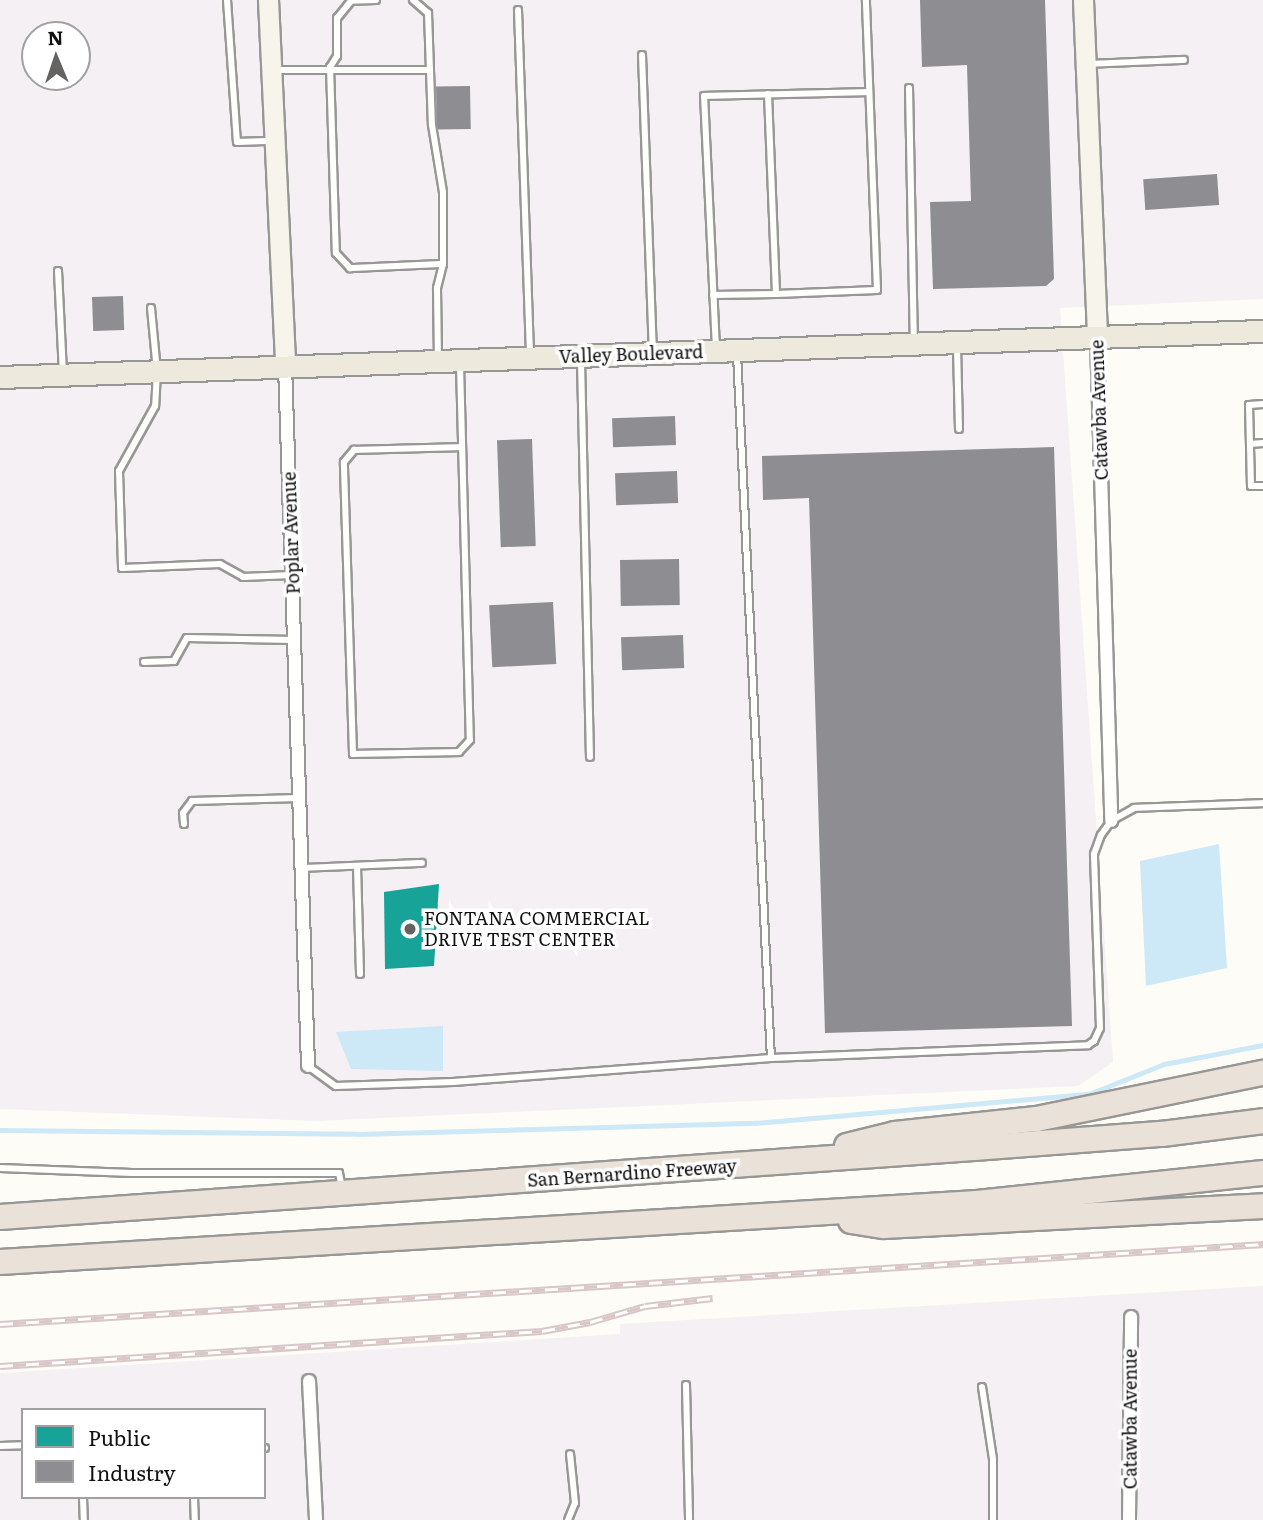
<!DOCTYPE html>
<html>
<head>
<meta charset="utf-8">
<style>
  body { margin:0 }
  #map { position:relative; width:1263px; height:1520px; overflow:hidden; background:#fdfcf7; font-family:Literata,serif }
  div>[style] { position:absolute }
  .industrial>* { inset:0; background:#f5f0f3 }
  .water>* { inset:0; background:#cde8f7 }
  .public>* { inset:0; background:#17a398 }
  .industry>* { inset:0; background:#8d8d92; transform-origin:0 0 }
  .stream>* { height:4.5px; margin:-2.25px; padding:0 2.25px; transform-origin:2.25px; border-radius:2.25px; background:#cde8f7 }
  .roads { filter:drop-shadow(2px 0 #979795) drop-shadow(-2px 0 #979795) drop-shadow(0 2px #979795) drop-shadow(0 -2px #979795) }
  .lane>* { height:6px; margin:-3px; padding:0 3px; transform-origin:3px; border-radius:3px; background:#fffffe }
  .street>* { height:12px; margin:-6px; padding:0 6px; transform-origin:6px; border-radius:6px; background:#fffffe }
  .secondary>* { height:19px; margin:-9.5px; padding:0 9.5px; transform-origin:9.5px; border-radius:9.5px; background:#f6f4eb }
  .primary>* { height:21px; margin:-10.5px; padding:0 10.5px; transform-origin:10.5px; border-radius:10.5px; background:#ede9dc }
  .highway>* { height:24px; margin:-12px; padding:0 12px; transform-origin:12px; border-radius:12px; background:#eae1d8 }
  .rail>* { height:7px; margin-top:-3.5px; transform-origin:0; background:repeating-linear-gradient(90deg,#fff 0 13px,#d9c6c7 0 26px); box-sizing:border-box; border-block:2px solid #d9c6c7 }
  .dots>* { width:19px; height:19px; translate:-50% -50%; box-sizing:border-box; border:4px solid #fff; border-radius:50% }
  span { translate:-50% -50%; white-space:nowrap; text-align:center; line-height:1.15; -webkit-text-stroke:7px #fff; paint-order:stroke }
  .street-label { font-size:18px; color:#111 }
  .poi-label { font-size:18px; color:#111 }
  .left { translate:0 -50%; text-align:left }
  .legend { position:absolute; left:21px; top:1408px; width:245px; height:91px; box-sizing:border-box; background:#fff; border:2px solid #a0a0a0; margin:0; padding:9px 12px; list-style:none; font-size:21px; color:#111 }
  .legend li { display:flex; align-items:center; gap:14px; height:35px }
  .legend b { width:35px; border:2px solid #a0a0a0 }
  .north { position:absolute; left:21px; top:21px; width:70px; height:70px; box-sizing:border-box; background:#fff; border:2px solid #a0a0a0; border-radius:50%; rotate:358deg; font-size:19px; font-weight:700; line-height:28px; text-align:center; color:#111 }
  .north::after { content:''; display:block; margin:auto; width:24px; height:32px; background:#646362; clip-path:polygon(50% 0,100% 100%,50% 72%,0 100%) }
</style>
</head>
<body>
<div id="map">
  <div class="industrial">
    <div style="clip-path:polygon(evenodd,0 0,1263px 0,1263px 299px,1060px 308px,1113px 1062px,1078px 1086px,317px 1121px,0 1109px,0 0,35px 35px,77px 35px,77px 77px,35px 77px,35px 35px)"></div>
    <div style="clip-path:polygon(evenodd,1263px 1286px,1263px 1520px,0 1520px,0 1373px,620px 1334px,620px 1324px,1263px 1286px,23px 1410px,264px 1410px,264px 1497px,23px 1497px,23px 1410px)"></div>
  </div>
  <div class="water">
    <div style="clip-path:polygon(1219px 844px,1227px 968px,1146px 986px,1140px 861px)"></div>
    <div style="clip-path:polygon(443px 1026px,443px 1071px,351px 1069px,336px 1032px)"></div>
  </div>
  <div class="public">
    <div style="clip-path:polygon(439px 884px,434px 966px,385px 969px,384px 892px)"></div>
  </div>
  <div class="industry">
    <div style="clip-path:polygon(920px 0,1045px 0,1054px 279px,1046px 286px,933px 289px,930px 202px,971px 201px,967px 65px,922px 67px)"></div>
    <div style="left:470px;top:86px;width:43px;height:34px;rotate:89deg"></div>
    <div style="left:1217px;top:174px;width:31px;height:74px;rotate:86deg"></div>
    <div style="left:123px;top:296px;width:34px;height:31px;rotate:88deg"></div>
    <div style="left:675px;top:416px;width:29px;height:63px;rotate:88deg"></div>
    <div style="left:532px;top:439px;width:107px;height:35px;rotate:88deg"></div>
    <div style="clip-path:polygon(1054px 447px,1072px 1026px,825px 1033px,809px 498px,763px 500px,762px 456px)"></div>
    <div style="left:677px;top:471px;width:32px;height:62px;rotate:88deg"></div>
    <div style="left:679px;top:559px;width:46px;height:59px;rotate:89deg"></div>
    <div style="left:553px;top:602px;width:62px;height:64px;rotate:87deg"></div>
    <div style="left:683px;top:635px;width:33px;height:62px;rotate:88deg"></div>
  </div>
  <div class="stream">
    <div style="left:0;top:1130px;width:358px;rotate:0.6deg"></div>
    <div style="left:358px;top:1134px;width:398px;rotate:-1.6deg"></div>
    <div style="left:756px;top:1123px;width:334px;rotate:-5deg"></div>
    <div style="left:1089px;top:1094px;width:81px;rotate:-21.8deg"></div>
    <div style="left:1164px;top:1064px;width:101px;rotate:-10.9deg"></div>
  </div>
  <div class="roads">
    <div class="lane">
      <div style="left:227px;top:0;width:142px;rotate:86deg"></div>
      <div style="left:237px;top:142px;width:36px;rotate:-2deg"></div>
      <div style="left:376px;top:0;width:25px;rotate:178deg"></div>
      <div style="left:351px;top:1px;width:22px;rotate:129deg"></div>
      <div style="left:337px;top:18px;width:38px;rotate:90deg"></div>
      <div style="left:337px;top:56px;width:13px;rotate:122deg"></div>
      <div style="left:330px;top:67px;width:186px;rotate:88.2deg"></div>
      <div style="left:336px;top:253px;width:21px;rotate:47deg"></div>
      <div style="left:350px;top:268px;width:93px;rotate:-2.5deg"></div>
      <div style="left:413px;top:0;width:20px;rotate:41deg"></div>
      <div style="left:428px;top:13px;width:112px;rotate:88deg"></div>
      <div style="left:432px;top:125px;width:68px;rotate:80.7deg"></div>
      <div style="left:443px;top:192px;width:72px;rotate:90deg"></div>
      <div style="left:443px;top:264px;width:25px;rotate:104deg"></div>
      <div style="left:437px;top:288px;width:69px;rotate:89.2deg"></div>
      <div style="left:518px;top:10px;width:345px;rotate:88deg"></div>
      <div style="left:642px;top:55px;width:296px;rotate:87.9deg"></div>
      <div style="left:1087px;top:64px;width:97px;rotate:-2.4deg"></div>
      <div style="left:273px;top:70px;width:157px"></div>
      <div style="left:909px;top:88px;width:251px;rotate:88.9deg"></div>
      <div style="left:768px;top:94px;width:200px;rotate:87.7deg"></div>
      <div style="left:776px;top:294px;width:101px;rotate:-2.3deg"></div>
      <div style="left:877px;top:290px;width:290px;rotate:-92.2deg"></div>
      <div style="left:58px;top:271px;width:101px;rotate:87.2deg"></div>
      <div style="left:713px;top:295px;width:63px;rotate:-0.9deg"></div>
      <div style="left:151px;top:308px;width:63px;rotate:84.6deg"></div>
      <div style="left:157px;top:371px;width:35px;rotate:93deg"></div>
      <div style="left:155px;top:406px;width:74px;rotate:119deg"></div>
      <div style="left:119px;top:471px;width:97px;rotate:88.2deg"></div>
      <div style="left:122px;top:568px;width:98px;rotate:-2.3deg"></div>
      <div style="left:220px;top:564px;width:26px;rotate:29deg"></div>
      <div style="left:243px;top:577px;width:49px;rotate:-2.3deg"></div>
      <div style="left:957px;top:347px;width:82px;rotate:88.6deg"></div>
      <div style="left:716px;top:349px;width:253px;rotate:-92.7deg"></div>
      <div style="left:704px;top:96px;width:165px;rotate:-1.4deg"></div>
      <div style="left:737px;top:354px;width:705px;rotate:87.24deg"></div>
      <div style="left:581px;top:361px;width:396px;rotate:88.7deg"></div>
      <div style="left:460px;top:365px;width:375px;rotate:88.5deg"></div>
      <div style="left:470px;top:740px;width:16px;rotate:133deg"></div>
      <div style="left:459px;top:752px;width:106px;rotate:178.9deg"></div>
      <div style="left:353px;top:754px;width:292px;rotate:-91.8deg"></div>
      <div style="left:344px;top:462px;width:16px;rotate:-50deg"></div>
      <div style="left:354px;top:450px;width:108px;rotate:-1.6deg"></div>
      <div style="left:1263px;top:404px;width:14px;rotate:176deg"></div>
      <div style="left:1249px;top:405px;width:81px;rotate:88.6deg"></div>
      <div style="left:1251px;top:486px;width:12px"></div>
      <div style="left:1250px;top:444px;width:13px;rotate:-4deg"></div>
      <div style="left:144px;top:662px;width:30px;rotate:-2deg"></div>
      <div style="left:174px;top:661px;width:26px;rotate:-61deg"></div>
      <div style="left:187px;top:638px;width:107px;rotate:1.1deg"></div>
      <div style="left:184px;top:824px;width:11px;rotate:-95deg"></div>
      <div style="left:183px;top:813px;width:15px;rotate:-53deg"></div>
      <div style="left:192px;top:801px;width:107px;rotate:-1.6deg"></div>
      <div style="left:357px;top:866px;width:108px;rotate:88.4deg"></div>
      <div style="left:302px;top:868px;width:120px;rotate:-2.4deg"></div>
      <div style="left:308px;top:1066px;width:34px;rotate:36deg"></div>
      <div style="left:336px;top:1086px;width:117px;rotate:-2deg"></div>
      <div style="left:453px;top:1082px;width:319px;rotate:-4.3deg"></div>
      <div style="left:771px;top:1058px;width:317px;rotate:-2.3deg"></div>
      <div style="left:1088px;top:1045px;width:7px;rotate:-34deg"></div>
      <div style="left:1094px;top:1041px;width:14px;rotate:-65deg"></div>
      <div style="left:1100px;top:1028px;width:174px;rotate:-92deg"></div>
      <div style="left:1094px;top:854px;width:20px;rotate:-70deg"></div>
      <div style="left:1101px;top:835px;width:17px;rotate:-54deg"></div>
      <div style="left:1111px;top:821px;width:26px;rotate:-29deg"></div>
      <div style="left:1134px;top:808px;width:129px;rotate:-2.2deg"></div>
      <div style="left:0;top:1168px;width:132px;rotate:2.2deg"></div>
      <div style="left:132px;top:1173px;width:207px"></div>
      <div style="left:339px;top:1173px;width:16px;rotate:79deg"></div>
      <div style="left:686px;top:1385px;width:135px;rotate:88.7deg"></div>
      <div style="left:982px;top:1387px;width:73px;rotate:81.3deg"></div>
      <div style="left:993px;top:1459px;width:61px;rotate:90deg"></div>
      <div style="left:0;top:1446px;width:23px;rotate:-2deg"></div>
      <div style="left:264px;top:1448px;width:1px"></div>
      <div style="left:83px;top:1497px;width:23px;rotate:88deg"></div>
      <div style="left:194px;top:1497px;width:23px;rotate:88deg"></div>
      <div style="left:568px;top:1520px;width:18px;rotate:-68deg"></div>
      <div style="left:575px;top:1503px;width:49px;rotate:-95.8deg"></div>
    </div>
    <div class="street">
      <div style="left:1097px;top:338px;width:483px;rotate:88.3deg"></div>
      <div style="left:285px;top:365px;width:701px;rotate:88.12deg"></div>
      <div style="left:309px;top:1381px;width:139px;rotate:87.1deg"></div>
      <div style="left:1129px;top:1520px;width:203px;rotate:-89.4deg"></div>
    </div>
    <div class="secondary">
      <div style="left:268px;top:0;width:365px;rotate:87.3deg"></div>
      <div style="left:1083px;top:0;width:338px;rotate:87.6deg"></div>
    </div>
    <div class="primary">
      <div style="left:0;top:377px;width:1264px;rotate:-2.09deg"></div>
    </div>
    <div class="highway">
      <div style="left:847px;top:1146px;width:49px;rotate:-14deg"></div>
      <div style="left:895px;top:1134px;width:142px;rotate:-6.1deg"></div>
      <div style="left:1036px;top:1119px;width:232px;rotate:-11.5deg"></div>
      <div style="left:0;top:1217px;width:976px;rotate:-4.05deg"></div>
      <div style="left:974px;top:1148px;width:189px;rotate:-4.3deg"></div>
      <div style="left:1162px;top:1134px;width:102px;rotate:-7.3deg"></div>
      <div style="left:851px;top:1221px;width:33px;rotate:9deg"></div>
      <div style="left:884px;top:1226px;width:380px;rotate:-3deg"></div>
      <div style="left:0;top:1262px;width:979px;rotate:-3.46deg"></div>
      <div style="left:977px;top:1203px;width:288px;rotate:-6deg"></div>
    </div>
  </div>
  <div class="rail">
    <div style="left:0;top:1324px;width:1266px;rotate:-3.62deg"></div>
    <div style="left:0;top:1366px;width:543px;rotate:-3.69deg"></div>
    <div style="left:542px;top:1331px;width:49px;rotate:-10.6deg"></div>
    <div style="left:590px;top:1322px;width:57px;rotate:-16.2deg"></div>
    <div style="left:645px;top:1306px;width:68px;rotate:-6.7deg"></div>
  </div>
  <div class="dots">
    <div style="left:410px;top:929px;background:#646362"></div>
  </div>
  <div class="street-label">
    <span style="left:631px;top:354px;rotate:-2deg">Valley Boulevard</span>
    <span style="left:1099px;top:410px;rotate:-92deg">Catawba Avenue</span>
    <span style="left:291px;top:533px;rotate:-92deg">Poplar Avenue</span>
    <span style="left:632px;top:1173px;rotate:-4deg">San Bernardino Freeway</span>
    <span style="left:1130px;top:1419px;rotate:-90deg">Catawba Avenue</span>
  </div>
  <div class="poi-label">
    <span class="left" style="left:424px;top:929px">FONTANA COMMERCIAL<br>DRIVE TEST CENTER</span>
  </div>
  <ul class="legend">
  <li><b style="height:19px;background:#17a398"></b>Public</li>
  <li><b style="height:19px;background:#8d8d92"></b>Industry</li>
  </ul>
  <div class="north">N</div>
</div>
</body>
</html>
